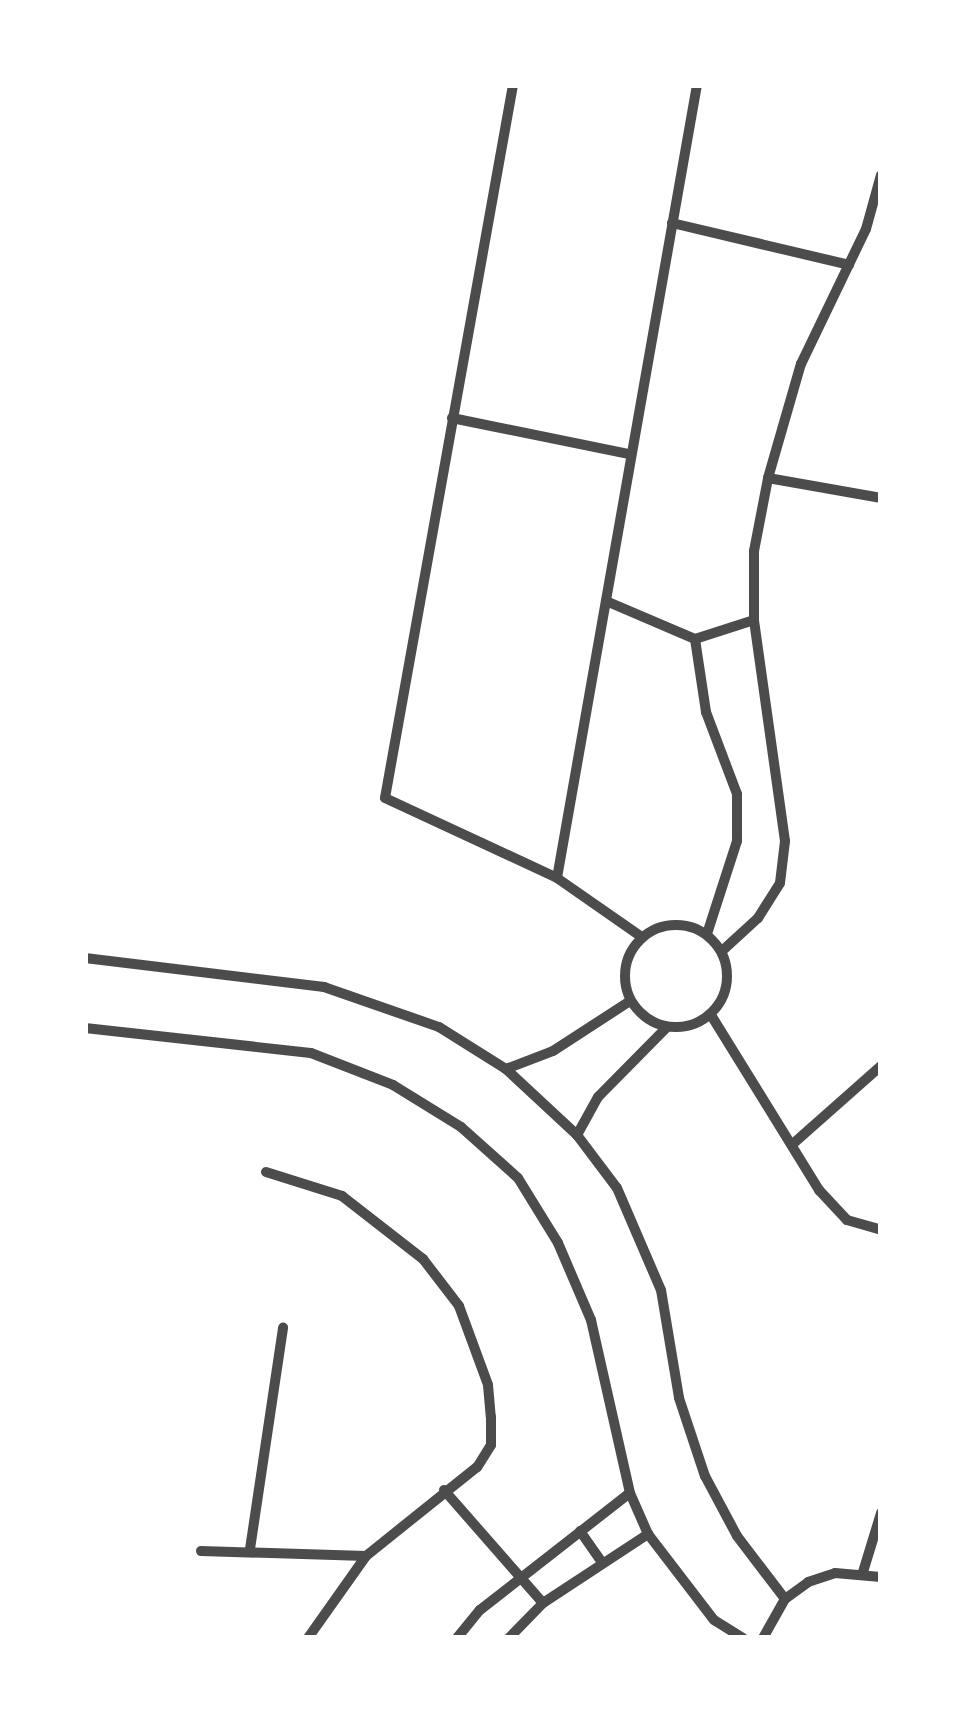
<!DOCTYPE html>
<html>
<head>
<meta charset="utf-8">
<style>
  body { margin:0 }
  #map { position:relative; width:966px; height:1723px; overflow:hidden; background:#fff; font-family:"PT Serif",serif }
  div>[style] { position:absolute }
  .minor>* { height:10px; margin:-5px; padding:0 5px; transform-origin:5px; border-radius:5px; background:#4c4c4c }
  .minor>.ring { margin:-5px; padding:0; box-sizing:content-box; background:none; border:10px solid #4c4c4c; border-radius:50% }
  span { translate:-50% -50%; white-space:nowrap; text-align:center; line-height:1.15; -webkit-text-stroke:8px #fff; paint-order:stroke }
  .frame { position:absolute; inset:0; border:88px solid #fff; pointer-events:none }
</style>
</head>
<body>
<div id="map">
  <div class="minor">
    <div style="left:513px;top:85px;width:724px;rotate:100.18deg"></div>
    <div style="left:385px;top:798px;width:190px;rotate:24.9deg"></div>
    <div style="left:557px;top:878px;width:103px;rotate:34.8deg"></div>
    <div style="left:672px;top:223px;width:182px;rotate:13.3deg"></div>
    <div style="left:452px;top:418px;width:181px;rotate:11.5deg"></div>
    <div style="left:768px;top:478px;width:115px;rotate:10deg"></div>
    <div style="left:606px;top:601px;width:97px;rotate:23.1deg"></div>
    <div style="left:695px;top:639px;width:74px;rotate:81.4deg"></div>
    <div style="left:706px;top:712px;width:88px;rotate:69.3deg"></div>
    <div style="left:737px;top:794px;width:47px;rotate:90deg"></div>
    <div style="left:737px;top:841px;width:98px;rotate:107.9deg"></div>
    <div style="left:695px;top:639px;width:62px;rotate:-17.9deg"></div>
    <div style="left:557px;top:878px;width:805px;rotate:-79.99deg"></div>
    <div class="ring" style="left:625px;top:925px;width:92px;height:92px"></div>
    <div style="left:722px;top:951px;width:49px;rotate:-42.5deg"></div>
    <div style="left:758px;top:918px;width:41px;rotate:-57.8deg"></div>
    <div style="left:780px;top:883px;width:42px;rotate:-83.2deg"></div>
    <div style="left:785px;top:841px;width:223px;rotate:-98deg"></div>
    <div style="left:754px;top:620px;width:69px;rotate:-90deg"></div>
    <div style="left:754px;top:551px;width:74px;rotate:-79.1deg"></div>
    <div style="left:768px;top:478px;width:119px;rotate:-73.9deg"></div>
    <div style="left:801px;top:364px;width:150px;rotate:-64.3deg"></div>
    <div style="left:866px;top:229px;width:56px;rotate:-74.5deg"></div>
    <div style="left:85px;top:958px;width:241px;rotate:6.9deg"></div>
    <div style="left:324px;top:987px;width:122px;rotate:19.2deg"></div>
    <div style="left:439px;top:1027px;width:79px;rotate:32.1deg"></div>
    <div style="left:506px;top:1069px;width:97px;rotate:42.9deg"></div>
    <div style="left:577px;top:1135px;width:66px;rotate:53deg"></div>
    <div style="left:617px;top:1188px;width:111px;rotate:66.7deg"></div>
    <div style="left:661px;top:1290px;width:109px;rotate:80.5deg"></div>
    <div style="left:679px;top:1398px;width:82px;rotate:71.6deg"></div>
    <div style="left:705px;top:1476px;width:68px;rotate:61.9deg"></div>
    <div style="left:737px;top:1536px;width:79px;rotate:52.7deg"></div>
    <div style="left:711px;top:1015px;width:206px;rotate:58.3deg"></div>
    <div style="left:819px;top:1190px;width:41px;rotate:47deg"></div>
    <div style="left:847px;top:1220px;width:35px;rotate:16deg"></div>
    <div style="left:85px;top:1028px;width:227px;rotate:6.3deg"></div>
    <div style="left:311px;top:1053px;width:88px;rotate:21.3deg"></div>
    <div style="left:393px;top:1085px;width:80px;rotate:31.7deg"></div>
    <div style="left:461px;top:1127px;width:76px;rotate:41.8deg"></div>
    <div style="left:518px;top:1178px;width:76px;rotate:58.4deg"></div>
    <div style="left:558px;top:1243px;width:84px;rotate:66.8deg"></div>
    <div style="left:591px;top:1320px;width:177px;rotate:77.3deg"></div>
    <div style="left:630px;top:1493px;width:45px;rotate:66.3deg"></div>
    <div style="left:648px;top:1534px;width:108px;rotate:52.5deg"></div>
    <div style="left:714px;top:1620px;width:34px;rotate:32deg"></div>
    <div style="left:506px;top:1069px;width:50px;rotate:-21deg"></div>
    <div style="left:553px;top:1051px;width:92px;rotate:-33deg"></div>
    <div style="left:577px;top:1135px;width:43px;rotate:-61.1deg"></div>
    <div style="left:598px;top:1097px;width:98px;rotate:-45.4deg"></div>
    <div style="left:795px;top:1142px;width:115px;rotate:-41.5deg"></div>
    <div style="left:266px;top:1172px;width:80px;rotate:17.5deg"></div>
    <div style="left:342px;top:1196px;width:103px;rotate:37.9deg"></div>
    <div style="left:423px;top:1259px;width:59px;rotate:52.5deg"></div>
    <div style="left:459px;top:1306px;width:84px;rotate:69.8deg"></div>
    <div style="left:488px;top:1385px;width:32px;rotate:85deg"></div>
    <div style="left:491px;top:1417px;width:28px;rotate:90deg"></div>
    <div style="left:491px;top:1445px;width:26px;rotate:122deg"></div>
    <div style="left:477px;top:1467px;width:142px;rotate:141.3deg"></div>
    <div style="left:366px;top:1556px;width:100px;rotate:125.3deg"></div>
    <div style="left:444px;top:1490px;width:150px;rotate:48.8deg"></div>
    <div style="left:580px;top:1531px;width:38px;rotate:55deg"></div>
    <div style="left:250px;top:1549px;width:224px;rotate:-81.5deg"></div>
    <div style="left:201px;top:1551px;width:165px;rotate:1.7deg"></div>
    <div style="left:863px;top:1572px;width:62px;rotate:-73deg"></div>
    <div style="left:457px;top:1638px;width:36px;rotate:-51deg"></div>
    <div style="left:480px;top:1610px;width:190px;rotate:-38deg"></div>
    <div style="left:509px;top:1638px;width:49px;rotate:-45.8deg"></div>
    <div style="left:543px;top:1603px;width:126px;rotate:-33.3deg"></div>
    <div style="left:763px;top:1638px;width:45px;rotate:-60.6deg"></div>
    <div style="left:785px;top:1599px;width:29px;rotate:-36deg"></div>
    <div style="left:808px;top:1582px;width:28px;rotate:-18deg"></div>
    <div style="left:835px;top:1573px;width:46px;rotate:5deg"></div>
  </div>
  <div class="frame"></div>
</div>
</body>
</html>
